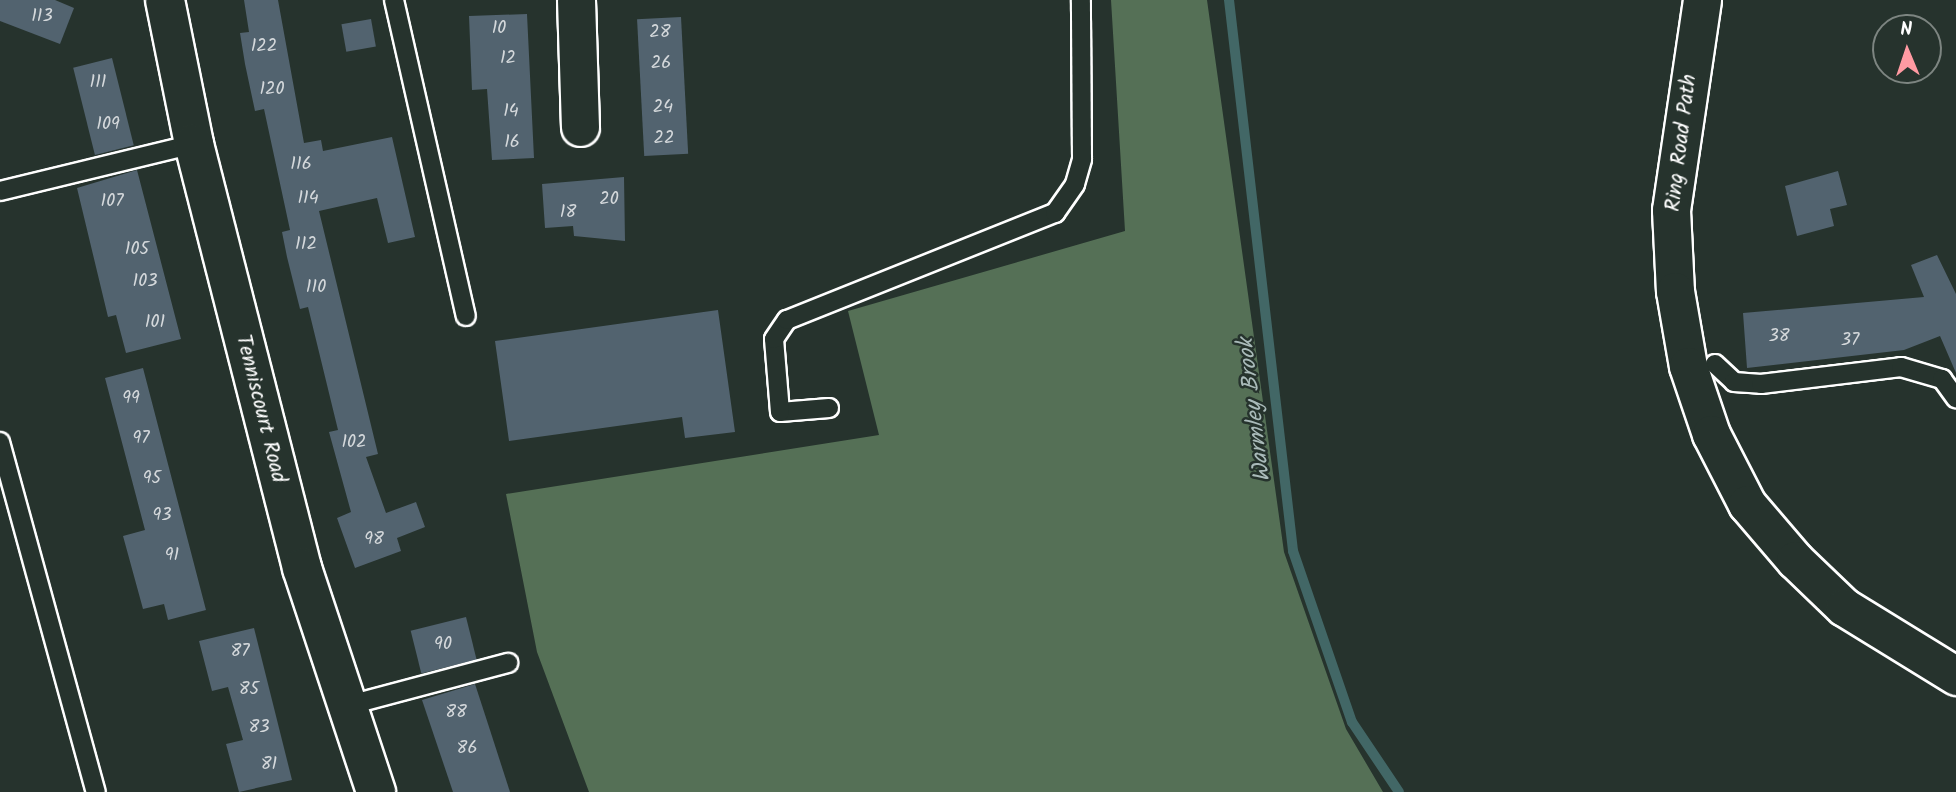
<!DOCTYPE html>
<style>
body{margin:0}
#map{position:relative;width:1956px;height:792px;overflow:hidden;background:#26332d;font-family:Kalam,sans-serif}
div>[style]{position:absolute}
.green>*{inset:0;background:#557056}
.stream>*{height:10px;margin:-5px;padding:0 5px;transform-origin:5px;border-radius:5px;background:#426766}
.building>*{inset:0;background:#52636f;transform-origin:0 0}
.roads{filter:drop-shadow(2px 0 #fff) drop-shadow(-2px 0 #fff) drop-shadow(0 2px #fff) drop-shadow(0 -2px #fff)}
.service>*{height:18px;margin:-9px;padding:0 9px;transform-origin:9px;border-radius:9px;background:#26332d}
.minor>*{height:37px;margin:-18.5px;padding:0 18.5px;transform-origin:18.5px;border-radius:18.5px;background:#26332d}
.tertiary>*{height:38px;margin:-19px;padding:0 19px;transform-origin:19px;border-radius:19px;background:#26332d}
span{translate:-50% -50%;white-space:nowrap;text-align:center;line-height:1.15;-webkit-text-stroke:5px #26332d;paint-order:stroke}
.number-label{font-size:18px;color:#d4d8db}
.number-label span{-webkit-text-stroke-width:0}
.street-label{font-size:21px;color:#fff}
.water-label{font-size:23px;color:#aabbba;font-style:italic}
.north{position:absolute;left:1872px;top:14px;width:70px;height:70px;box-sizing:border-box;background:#26332d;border:2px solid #7d8581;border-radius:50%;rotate:358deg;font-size:19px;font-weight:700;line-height:28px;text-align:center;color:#fff}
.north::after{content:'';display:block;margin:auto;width:24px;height:32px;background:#ff9aa2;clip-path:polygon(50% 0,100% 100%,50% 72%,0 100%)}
</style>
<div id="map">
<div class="green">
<div style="clip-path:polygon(1111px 0,1207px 0,1284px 552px,1346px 729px,1383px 792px,589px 792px,537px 652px,506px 494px,879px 435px,848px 311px,1125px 231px)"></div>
</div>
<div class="stream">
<div style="left:1229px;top:0;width:555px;rotate:83.37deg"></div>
<div style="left:1293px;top:551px;width:181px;rotate:71deg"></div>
<div style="left:1352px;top:722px;width:84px;rotate:56.1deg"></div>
</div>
<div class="building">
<div style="clip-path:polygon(0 0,55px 0,74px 8px,60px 44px,0 21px)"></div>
<div style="clip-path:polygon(244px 0,278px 0,304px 143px,321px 140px,323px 151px,392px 137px,415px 237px,388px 243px,377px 198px,319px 211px,378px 454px,366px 457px,386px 513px,416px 502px,425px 527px,397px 538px,401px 551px,355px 568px,337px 518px,351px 512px,329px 432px,338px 430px,308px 307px,300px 309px,287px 257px,282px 232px,290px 230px,264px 109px,255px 111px,245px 64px,240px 33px,249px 32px)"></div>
<div style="clip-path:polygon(527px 14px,534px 158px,492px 160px,487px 89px,472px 90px,469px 16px)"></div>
<div style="left:681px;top:17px;width:137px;height:44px;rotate:87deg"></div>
<div style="left:371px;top:19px;width:28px;height:30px;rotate:80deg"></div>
<div style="left:112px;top:58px;width:90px;height:40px;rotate:76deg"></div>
<div style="clip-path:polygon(137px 170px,181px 339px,126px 353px,116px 315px,108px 317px,77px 188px)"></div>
<div style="clip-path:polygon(1838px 171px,1847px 205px,1830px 209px,1834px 226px,1797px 236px,1785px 186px)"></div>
<div style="clip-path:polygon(624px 177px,625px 241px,574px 236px,573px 226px,545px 228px,542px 184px)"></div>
<div style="clip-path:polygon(1937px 255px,1956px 294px,1956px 373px,1940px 336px,1904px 350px,1747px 368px,1743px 313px,1924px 297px,1911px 265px)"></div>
<div style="clip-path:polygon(718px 310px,735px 432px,685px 438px,682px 417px,509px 441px,495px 341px)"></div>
<div style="clip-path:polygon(143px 368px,206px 610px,168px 620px,164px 604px,143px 609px,123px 536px,145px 530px,105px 378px)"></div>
<div style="left:466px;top:617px;width:44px;height:57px;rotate:76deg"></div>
<div style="clip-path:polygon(254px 628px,292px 780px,239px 792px,226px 744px,243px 740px,228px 687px,212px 691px,199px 641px)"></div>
<div style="clip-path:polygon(475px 684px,489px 727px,510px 792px,453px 792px,422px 700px)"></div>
</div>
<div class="roads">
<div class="service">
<div style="left:394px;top:0;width:324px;rotate:77.2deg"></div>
<div style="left:0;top:191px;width:200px;rotate:-13.6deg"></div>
<div style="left:1715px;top:364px;width:26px;rotate:43deg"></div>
<div style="left:1734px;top:382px;width:27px;rotate:4deg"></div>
<div style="left:1761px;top:384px;width:141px;rotate:-6.9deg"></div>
<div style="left:1901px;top:367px;width:43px;rotate:16.3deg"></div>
<div style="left:1942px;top:379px;width:24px;rotate:54deg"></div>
<div style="left:829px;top:408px;width:49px;rotate:175.3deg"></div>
<div style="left:780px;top:412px;width:73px;rotate:-94.7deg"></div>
<div style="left:774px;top:339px;width:23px;rotate:-56deg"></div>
<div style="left:787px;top:320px;width:289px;rotate:-21.8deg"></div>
<div style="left:1055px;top:213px;width:35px;rotate:-55deg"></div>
<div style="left:1075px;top:184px;width:26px;rotate:-74deg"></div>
<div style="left:1082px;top:159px;width:159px;rotate:-90.4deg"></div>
<div style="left:0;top:442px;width:363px;rotate:74.7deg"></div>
<div style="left:346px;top:706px;width:168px;rotate:-14.9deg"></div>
</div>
<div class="minor">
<div style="left:576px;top:0;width:127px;rotate:88.2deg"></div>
<div style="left:1702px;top:0;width:212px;rotate:98.4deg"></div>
<div style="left:1671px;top:210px;width:81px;rotate:87.2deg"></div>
<div style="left:1675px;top:291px;width:76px;rotate:80.2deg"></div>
<div style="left:1688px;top:366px;width:72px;rotate:71.3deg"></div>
<div style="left:1711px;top:434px;width:79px;rotate:62.8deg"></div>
<div style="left:1747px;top:504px;width:74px;rotate:49.4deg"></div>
<div style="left:1795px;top:560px;width:68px;rotate:43.8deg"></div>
<div style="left:1844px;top:607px;width:132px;rotate:31.6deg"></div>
</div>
<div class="tertiary">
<div style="left:165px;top:0;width:147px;rotate:78.6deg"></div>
<div style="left:194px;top:144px;width:438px;rotate:75.7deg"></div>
<div style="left:302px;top:568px;width:236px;rotate:71.7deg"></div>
</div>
</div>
<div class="number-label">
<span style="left:42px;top:17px">113</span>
<span style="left:499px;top:29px">10</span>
<span style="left:660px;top:33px">28</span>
<span style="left:264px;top:47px">122</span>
<span style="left:508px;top:59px">12</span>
<span style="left:661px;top:64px">26</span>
<span style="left:98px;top:83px">111</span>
<span style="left:272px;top:90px">120</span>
<span style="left:663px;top:108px">24</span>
<span style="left:511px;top:112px">14</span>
<span style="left:108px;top:125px">109</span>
<span style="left:664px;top:139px">22</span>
<span style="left:512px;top:143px">16</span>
<span style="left:301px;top:165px">116</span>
<span style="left:308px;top:199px">114</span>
<span style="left:609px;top:200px">20</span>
<span style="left:112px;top:202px">107</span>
<span style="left:568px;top:213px">18</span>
<span style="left:306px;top:245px">112</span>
<span style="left:137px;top:250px">105</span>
<span style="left:145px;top:282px">103</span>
<span style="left:316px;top:288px">110</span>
<span style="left:155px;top:323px">101</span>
<span style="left:1779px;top:337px">38</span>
<span style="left:1850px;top:341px">37</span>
<span style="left:131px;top:399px">99</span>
<span style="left:141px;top:439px">97</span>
<span style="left:354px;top:443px">102</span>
<span style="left:152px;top:479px">95</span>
<span style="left:162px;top:516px">93</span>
<span style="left:374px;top:540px">98</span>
<span style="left:172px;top:556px">91</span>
<span style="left:443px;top:645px">90</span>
<span style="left:240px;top:652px">87</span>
<span style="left:249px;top:690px">85</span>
<span style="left:456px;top:713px">88</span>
<span style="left:259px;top:728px">83</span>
<span style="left:467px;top:749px">86</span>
<span style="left:269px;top:765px">81</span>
</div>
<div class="street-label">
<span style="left:1682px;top:143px;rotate:-83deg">Ring Road Path</span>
<span style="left:260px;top:409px;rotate:76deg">Tenniscourt Road</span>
</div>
<div class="water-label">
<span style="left:1255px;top:410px;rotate:-97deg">Warmley Brook</span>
</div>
<div class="north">N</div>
</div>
